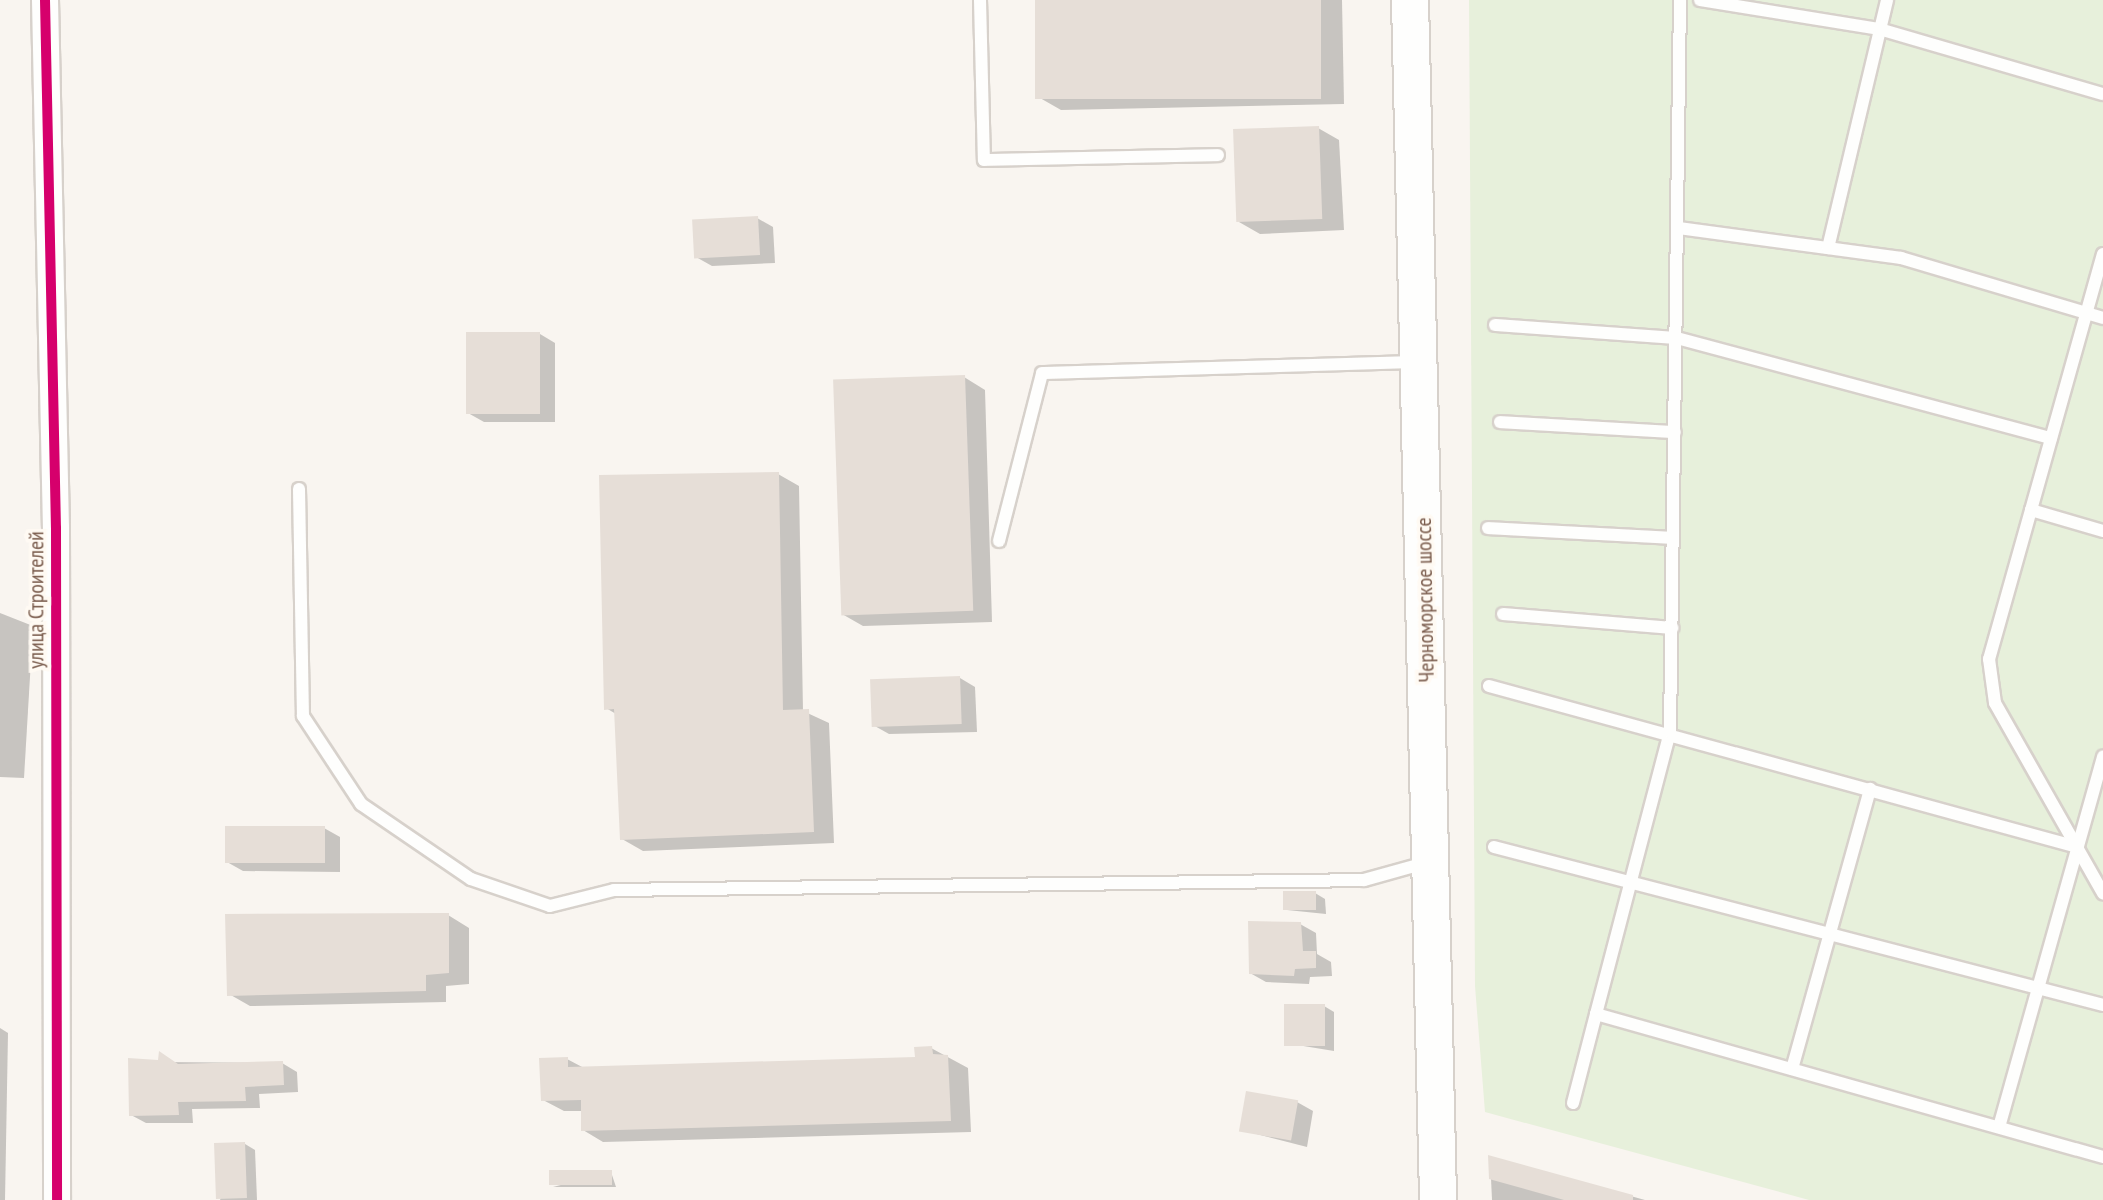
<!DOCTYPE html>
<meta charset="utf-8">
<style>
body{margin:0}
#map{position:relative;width:2103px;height:1200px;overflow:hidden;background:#f9f5f0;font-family:"PT Sans Narrow",sans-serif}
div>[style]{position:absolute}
.green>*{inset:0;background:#e7f0db}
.shadow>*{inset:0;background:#0003}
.building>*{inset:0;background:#e6ded7;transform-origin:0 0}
.roads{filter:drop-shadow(2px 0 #d7d1cb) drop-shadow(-2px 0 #d7d1cb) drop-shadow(0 2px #d7d1cb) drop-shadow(0 -2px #d7d1cb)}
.service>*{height:12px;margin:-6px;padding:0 6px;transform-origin:6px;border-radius:6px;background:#fefefd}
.minor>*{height:26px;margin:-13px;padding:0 13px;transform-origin:13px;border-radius:13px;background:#fefefd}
.secondary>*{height:36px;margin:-18px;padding:0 18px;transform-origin:18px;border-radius:18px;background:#fefefd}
.cycleway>*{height:10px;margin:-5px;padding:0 5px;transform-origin:5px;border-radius:5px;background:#d6006c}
span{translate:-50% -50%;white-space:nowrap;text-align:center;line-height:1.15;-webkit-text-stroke:7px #fffaf3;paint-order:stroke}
.street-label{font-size:22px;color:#7a5c4d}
</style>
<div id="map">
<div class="green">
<div style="clip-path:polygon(1469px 0,2103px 0,2103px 1200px,1809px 1200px,1485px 1112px,1475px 986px)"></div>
</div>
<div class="shadow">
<div style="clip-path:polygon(1037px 0,1342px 0,1344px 104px,1061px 110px,1040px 98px)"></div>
<div style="clip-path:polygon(1318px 128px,1339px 140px,1344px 230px,1260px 234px,1239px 222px)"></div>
<div style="clip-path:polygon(757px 218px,773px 227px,775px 263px,712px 266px,696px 257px)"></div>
<div style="clip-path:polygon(540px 334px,555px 343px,555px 422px,484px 422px,468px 413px)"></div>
<div style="clip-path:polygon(964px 377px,985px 390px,992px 622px,863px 626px,842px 614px)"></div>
<div style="clip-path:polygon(778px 474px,799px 486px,803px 711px,829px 723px,834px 843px,643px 851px,622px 839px,616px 714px,606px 708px)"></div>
<div style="clip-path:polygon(0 613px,33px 626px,24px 778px,0 777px)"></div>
<div style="clip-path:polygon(960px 678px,975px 687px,977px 732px,889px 734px,873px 725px)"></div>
<div style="clip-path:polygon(324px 828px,340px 837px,340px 872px,243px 871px,227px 862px)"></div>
<div style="clip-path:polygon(1315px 893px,1325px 899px,1326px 914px,1287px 910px)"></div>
<div style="clip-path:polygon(448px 915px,469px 928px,469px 984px,446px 986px,446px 1002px,250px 1006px,229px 994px)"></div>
<div style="clip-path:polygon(1300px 924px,1316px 933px,1317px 954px,1331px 962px,1332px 976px,1310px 977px,1309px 984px,1266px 982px,1250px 973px)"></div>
<div style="clip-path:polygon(1324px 1006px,1334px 1012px,1334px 1051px,1285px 1043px)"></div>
<div style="clip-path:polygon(0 1028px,8px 1033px,5px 1200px,0 1200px)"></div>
<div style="clip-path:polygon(931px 1048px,968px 1068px,971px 1132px,603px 1142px,583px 1130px,583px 1111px,564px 1111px,543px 1100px,567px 1059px,584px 1068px,918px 1059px)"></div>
<div style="clip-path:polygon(160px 1062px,282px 1063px,297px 1072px,298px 1092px,259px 1094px,260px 1108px,192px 1109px,193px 1123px,146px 1123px,131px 1115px)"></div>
<div style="clip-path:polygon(1297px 1102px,1313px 1111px,1307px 1147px,1241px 1130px)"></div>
<div style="clip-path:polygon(245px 1144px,255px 1150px,257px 1200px,220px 1200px)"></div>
<div style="clip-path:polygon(1490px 1157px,1645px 1200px,1492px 1200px)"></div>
<div style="clip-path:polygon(611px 1172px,616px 1187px,553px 1187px)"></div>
</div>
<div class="building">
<div style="left:1035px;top:0;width:286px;height:99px"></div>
<div style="left:1319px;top:126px;width:93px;height:86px;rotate:88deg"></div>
<div style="left:758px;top:216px;width:39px;height:66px;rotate:87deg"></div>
<div style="left:466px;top:332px;width:74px;height:82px"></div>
<div style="left:965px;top:375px;width:236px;height:132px;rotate:88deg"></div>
<div style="clip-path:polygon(779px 472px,783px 710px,809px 709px,814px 832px,620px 840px,614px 709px,604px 710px,599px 475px)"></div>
<div style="left:960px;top:676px;width:48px;height:90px;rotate:88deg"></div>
<div style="left:225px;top:826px;width:100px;height:37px"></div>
<div style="left:1316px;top:891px;width:19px;height:33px;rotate:90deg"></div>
<div style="clip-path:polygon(449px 913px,449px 973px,426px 975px,426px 991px,227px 996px,225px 914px)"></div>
<div style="clip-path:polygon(1248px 921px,1301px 922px,1303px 951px,1316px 951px,1316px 968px,1295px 969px,1294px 976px,1249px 974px)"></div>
<div style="left:1325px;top:1004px;width:42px;height:41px;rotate:90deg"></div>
<div style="clip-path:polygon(932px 1046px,933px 1054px,948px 1055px,951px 1121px,581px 1131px,581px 1100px,541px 1101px,539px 1058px,568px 1057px,568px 1067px,915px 1057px,914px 1047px)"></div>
<div style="clip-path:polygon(159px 1051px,178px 1064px,283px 1061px,284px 1085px,245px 1087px,246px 1101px,178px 1102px,179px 1115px,129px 1116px,128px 1058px,158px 1060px)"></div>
<div style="left:1246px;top:1091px;width:53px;height:41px;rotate:10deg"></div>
<div style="left:245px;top:1142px;width:56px;height:31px;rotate:88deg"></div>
<div style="clip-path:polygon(1488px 1155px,1633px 1195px,1633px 1200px,1564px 1200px,1489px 1179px)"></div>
<div style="left:612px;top:1170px;width:15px;height:63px;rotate:90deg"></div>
</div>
<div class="roads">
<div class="service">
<div style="left:980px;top:0;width:160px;rotate:88.6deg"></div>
<div style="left:984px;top:160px;width:234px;rotate:-1.2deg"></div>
<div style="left:1700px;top:0;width:181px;rotate:9.2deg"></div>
<div style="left:1879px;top:29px;width:233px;rotate:16.2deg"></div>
<div style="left:1679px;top:228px;width:224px;rotate:7.7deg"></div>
<div style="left:1901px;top:258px;width:211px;rotate:16.5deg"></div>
<div style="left:1828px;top:248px;width:255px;rotate:-76.6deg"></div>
<div style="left:1495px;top:325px;width:182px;rotate:4.1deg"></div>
<div style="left:1677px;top:338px;width:387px;rotate:15deg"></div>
<div style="left:1500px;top:422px;width:175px;rotate:3.3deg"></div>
<div style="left:299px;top:489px;width:227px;rotate:89deg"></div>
<div style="left:303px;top:716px;width:105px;rotate:56.6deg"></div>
<div style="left:361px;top:804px;width:133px;rotate:34.3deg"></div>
<div style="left:471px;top:879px;width:83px;rotate:18.9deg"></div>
<div style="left:550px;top:906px;width:66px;rotate:-14deg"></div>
<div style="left:614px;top:890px;width:750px;rotate:-0.76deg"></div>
<div style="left:1364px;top:880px;width:63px;rotate:-15.6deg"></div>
<div style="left:2031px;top:510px;width:266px;rotate:-74.3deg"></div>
<div style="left:1488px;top:528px;width:185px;rotate:3.1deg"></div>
<div style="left:2103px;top:531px;width:75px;rotate:-163.7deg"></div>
<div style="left:2031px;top:510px;width:155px;rotate:105.7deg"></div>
<div style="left:1989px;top:659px;width:44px;rotate:82.2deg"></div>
<div style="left:1995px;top:703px;width:219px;rotate:60.4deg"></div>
<div style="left:999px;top:541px;width:173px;rotate:-75.6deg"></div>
<div style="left:1042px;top:373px;width:374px;rotate:-1.7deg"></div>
<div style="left:1503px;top:614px;width:170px;rotate:4.7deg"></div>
<div style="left:1489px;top:686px;width:610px;rotate:15.31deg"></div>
<div style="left:1494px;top:847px;width:629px;rotate:14.54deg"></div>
<div style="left:1596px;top:1014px;width:292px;rotate:-75.3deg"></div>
<div style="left:1670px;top:732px;width:732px;rotate:-89.22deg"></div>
<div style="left:1792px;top:1069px;width:291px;rotate:-74.4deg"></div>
<div style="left:1573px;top:1103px;width:92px;rotate:-75.5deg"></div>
<div style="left:1596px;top:1014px;width:527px;rotate:15.75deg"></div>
<div style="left:1999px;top:1127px;width:385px;rotate:-74.3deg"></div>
</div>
<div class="minor">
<div style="left:45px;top:0;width:528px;rotate:88.81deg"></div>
<div style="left:56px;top:528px;width:672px;rotate:89.91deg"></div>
</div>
<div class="secondary">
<div style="left:1410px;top:0;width:1200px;rotate:88.66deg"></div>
</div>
</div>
<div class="cycleway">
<div style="left:45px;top:0;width:528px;rotate:88.81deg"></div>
<div style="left:56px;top:528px;width:672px;rotate:89.91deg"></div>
</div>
<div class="street-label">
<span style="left:36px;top:600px;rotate:-90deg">улица Строителей</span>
<span style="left:1425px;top:600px;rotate:-91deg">Черноморское шоссе</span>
</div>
</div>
